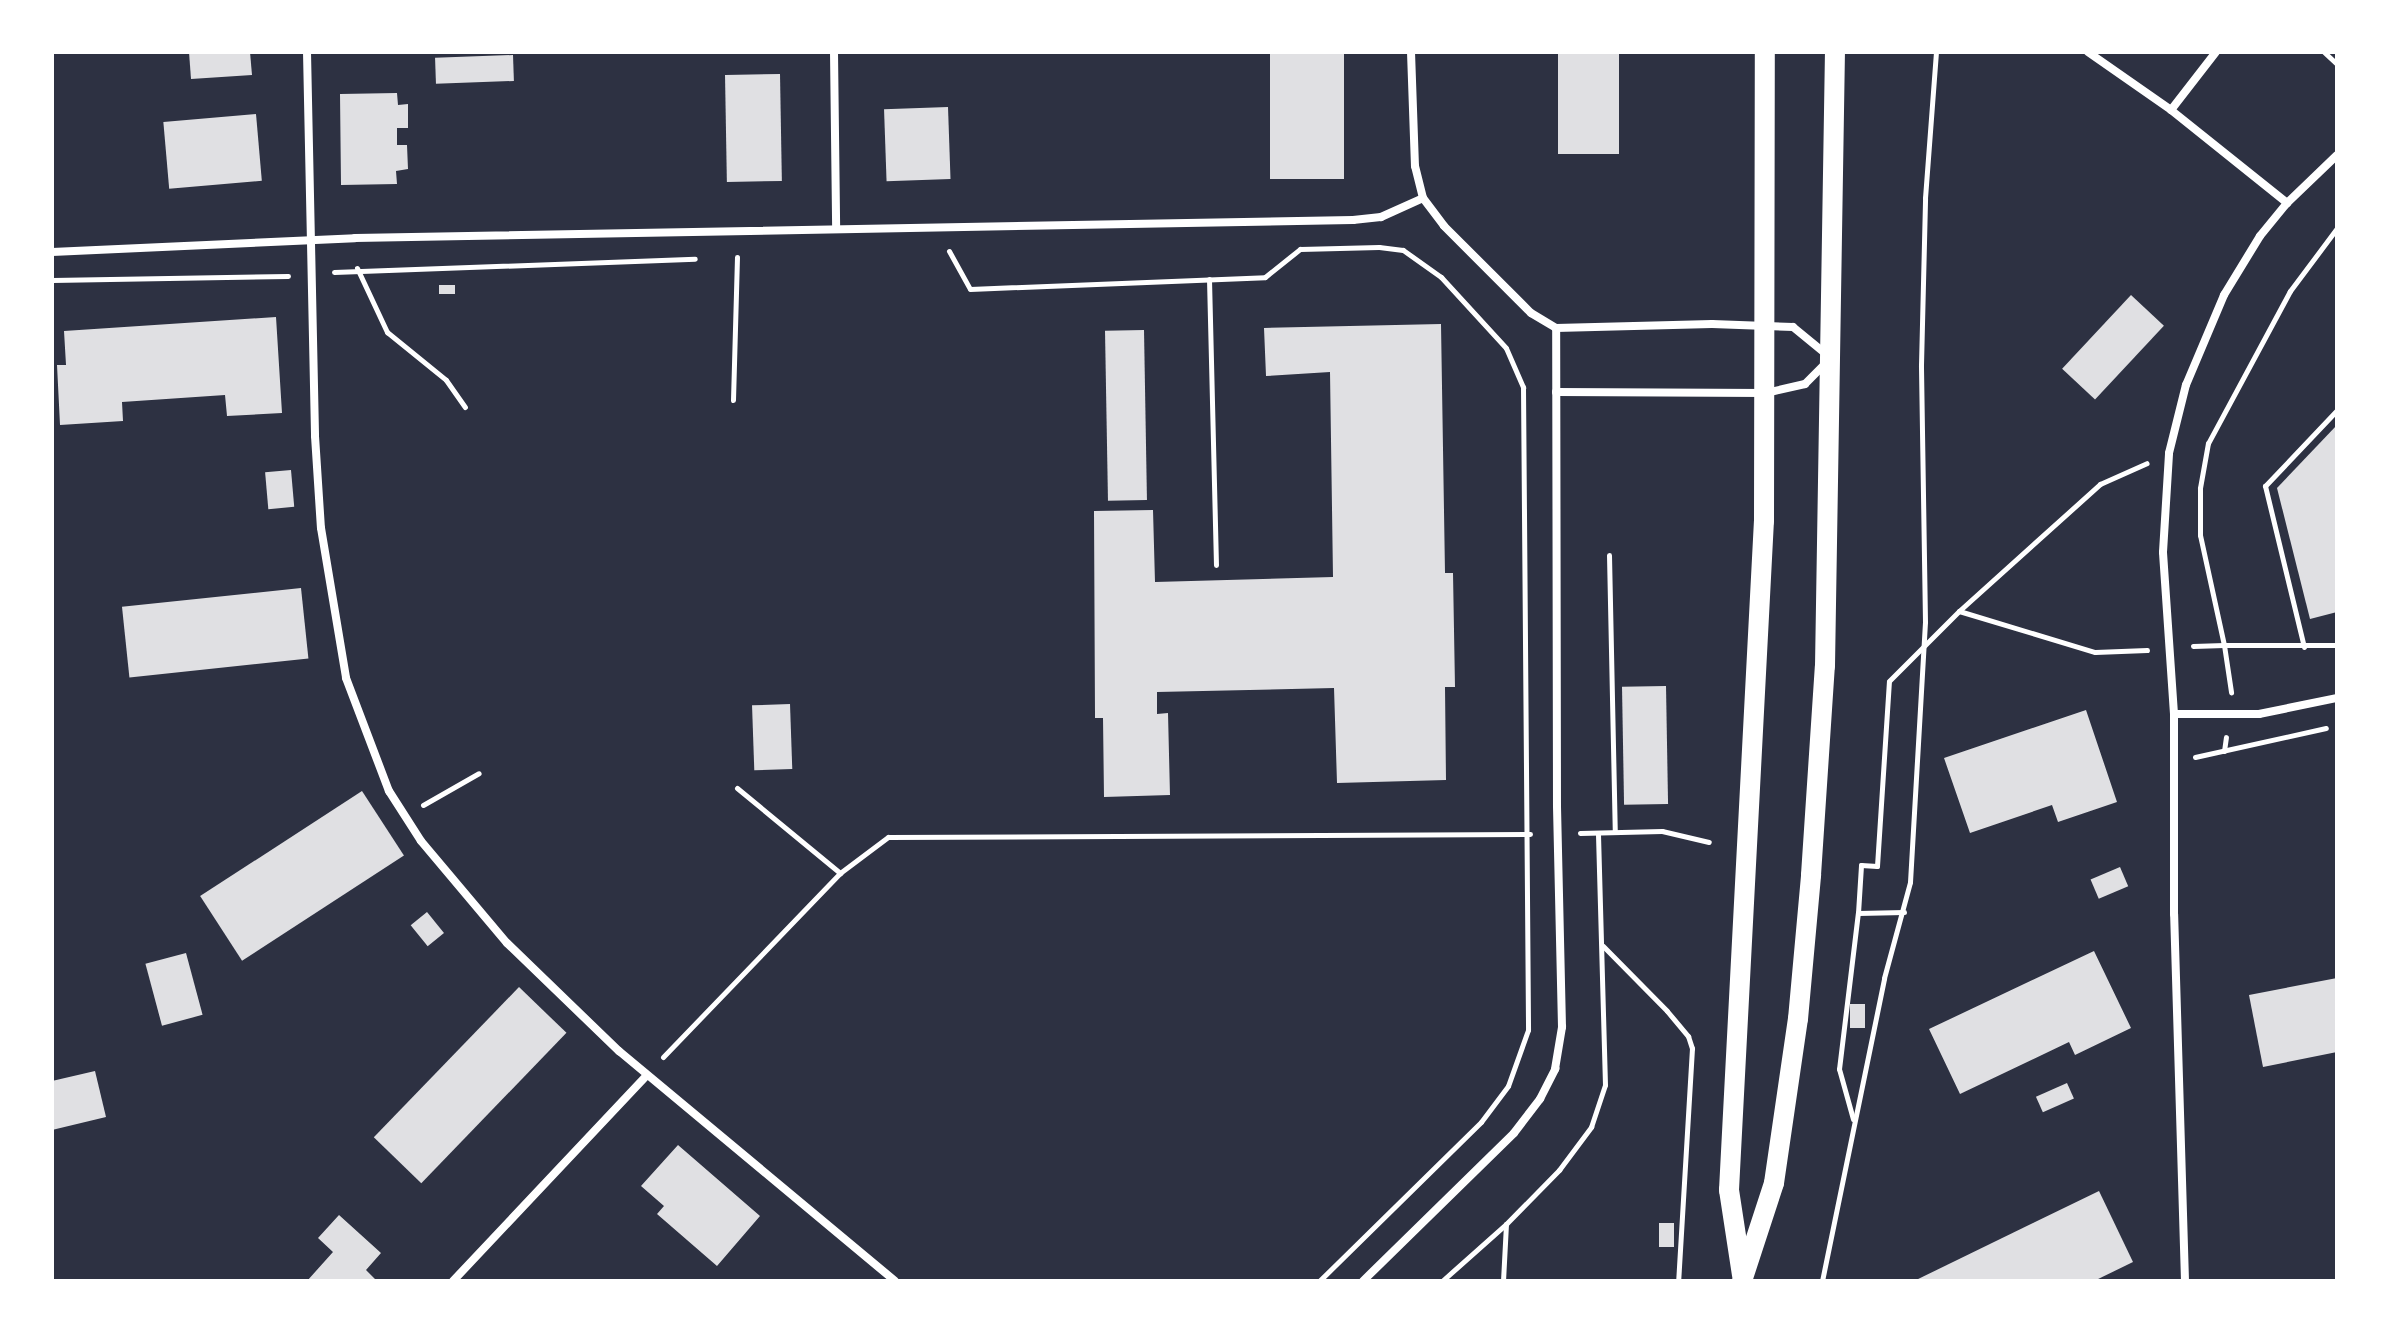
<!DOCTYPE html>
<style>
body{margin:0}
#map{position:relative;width:2389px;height:1333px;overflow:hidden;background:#2d3142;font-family:Montserrat,sans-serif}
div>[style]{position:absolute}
.building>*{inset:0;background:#e0e0e3;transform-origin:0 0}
.path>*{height:5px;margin:-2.5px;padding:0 2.5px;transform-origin:2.5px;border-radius:2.5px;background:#fff}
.minor>*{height:8px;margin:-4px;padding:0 4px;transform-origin:4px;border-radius:4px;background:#fff}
.primary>*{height:20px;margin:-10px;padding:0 10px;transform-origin:10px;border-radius:10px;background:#fff}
span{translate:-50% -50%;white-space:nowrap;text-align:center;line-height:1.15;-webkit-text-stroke:6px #fff;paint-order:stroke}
.frame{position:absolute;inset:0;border:54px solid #fff;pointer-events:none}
</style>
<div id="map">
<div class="building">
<div style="clip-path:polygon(189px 52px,250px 52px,252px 75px,191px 79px)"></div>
<div style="left:1270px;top:52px;width:74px;height:127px"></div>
<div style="left:1558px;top:52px;width:61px;height:102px"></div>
<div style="left:513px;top:55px;width:26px;height:78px;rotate:88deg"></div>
<div style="left:780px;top:74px;width:107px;height:55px;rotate:89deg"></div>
<div style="clip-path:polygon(397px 93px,398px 105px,408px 104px,408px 128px,397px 128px,397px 145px,407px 145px,408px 169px,396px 171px,397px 184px,341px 185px,340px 94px)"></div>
<div style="left:948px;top:107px;width:72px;height:64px;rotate:88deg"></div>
<div style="left:256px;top:114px;width:67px;height:93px;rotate:85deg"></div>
<div style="left:455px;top:285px;width:9px;height:16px;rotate:90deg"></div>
<div style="left:2131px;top:295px;width:45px;height:101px;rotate:43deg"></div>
<div style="clip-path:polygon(276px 317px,282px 413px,227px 416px,225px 395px,122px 402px,123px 421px,60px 425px,57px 365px,66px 365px,64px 331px)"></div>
<div style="clip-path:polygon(1441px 324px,1445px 573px,1453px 573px,1455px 687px,1445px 687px,1446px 780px,1337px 783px,1334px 688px,1157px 692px,1157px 714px,1168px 713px,1170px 795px,1104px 797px,1103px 718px,1095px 718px,1094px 511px,1153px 510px,1155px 582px,1333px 577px,1330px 372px,1266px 376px,1264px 328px)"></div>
<div style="left:1144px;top:330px;width:170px;height:39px;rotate:89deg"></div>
<div style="clip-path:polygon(2337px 425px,2337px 612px,2310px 619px,2277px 488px)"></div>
<div style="left:291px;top:470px;width:37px;height:26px;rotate:85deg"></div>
<div style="left:301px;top:588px;width:71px;height:180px;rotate:84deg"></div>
<div style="left:1666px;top:686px;width:118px;height:44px;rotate:89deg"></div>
<div style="left:790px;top:704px;width:65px;height:38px;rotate:88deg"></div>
<div style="clip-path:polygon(2086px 710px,2117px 802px,2058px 822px,2052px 805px,1970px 833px,1944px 758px)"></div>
<div style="left:362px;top:791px;width:77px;height:193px;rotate:57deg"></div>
<div style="left:2120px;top:867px;width:21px;height:32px;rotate:67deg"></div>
<div style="left:427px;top:912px;width:27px;height:21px;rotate:51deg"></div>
<div style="clip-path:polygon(2094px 951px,2131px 1028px,2075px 1055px,2069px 1042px,1960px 1094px,1929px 1029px)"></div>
<div style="left:186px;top:953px;width:64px;height:42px;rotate:75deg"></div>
<div style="clip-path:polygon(2337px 978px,2337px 1052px,2263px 1067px,2249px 995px)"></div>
<div style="left:519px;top:987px;width:66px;height:209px;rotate:44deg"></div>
<div style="left:1850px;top:1004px;width:15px;height:24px"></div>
<div style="clip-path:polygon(95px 1071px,106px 1117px,52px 1130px,52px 1081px)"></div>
<div style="left:2067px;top:1083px;width:17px;height:34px;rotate:66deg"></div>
<div style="clip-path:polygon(678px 1145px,760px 1216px,717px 1266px,657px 1214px,664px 1206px,641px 1186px)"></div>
<div style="clip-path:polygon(2099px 1191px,2133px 1262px,2094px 1281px,1914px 1281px)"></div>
<div style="clip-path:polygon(339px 1215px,381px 1253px,366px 1270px,377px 1281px,307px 1281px,333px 1252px,318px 1238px)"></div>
<div style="left:1659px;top:1223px;width:15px;height:24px"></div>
</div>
<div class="path">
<div style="left:2324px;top:52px;width:18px;rotate:43deg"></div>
<div style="left:2337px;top:228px;width:79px;rotate:126.7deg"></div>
<div style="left:2290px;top:291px;width:173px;rotate:118.3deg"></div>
<div style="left:2208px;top:443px;width:46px;rotate:100.1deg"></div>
<div style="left:2200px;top:488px;width:47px;rotate:90deg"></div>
<div style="left:2200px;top:535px;width:113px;rotate:77.7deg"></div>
<div style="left:2224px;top:645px;width:113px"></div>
<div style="left:949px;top:251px;width:43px;rotate:61.1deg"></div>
<div style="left:970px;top:289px;width:295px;rotate:-2.3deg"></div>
<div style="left:1265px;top:277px;width:45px;rotate:-38.7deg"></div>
<div style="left:1300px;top:249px;width:79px;rotate:-1.5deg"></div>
<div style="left:1379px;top:247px;width:24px;rotate:7deg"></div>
<div style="left:1403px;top:250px;width:47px;rotate:35.4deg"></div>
<div style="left:1441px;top:277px;width:96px;rotate:47.5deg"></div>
<div style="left:1506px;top:348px;width:43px;rotate:66.4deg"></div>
<div style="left:1523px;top:387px;width:643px;rotate:89.55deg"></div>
<div style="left:1528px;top:1030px;width:59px;rotate:109.7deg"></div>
<div style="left:1508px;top:1086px;width:45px;rotate:126.9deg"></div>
<div style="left:1481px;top:1122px;width:227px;rotate:135.5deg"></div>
<div style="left:357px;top:268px;width:71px;rotate:64.9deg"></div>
<div style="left:387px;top:332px;width:76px;rotate:39.1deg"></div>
<div style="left:446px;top:380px;width:33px;rotate:55deg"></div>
<div style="left:334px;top:272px;width:361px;rotate:-2.1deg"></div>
<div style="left:1209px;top:279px;width:286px;rotate:88.6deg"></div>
<div style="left:52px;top:280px;width:236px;rotate:-1deg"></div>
<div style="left:733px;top:400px;width:143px;rotate:-88.4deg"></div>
<div style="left:1609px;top:555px;width:277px;rotate:88.8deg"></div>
<div style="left:1959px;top:611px;width:190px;rotate:-42deg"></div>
<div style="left:2100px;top:484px;width:51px;rotate:-24.1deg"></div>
<div style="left:2193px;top:646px;width:31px;rotate:-2deg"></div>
<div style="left:2224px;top:645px;width:48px;rotate:81.5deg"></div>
<div style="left:2304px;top:647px;width:166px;rotate:-103.6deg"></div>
<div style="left:2265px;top:486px;width:105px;rotate:-46.5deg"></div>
<div style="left:2224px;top:751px;width:14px;rotate:-82deg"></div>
<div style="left:2195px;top:757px;width:134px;rotate:-12.5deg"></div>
<div style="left:737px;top:788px;width:134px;rotate:39.5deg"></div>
<div style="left:423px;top:805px;width:64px;rotate:-29.7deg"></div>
<div style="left:1580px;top:833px;width:82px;rotate:-1.4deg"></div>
<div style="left:1662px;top:831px;width:48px;rotate:13.2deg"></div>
<div style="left:1858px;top:913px;width:48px;rotate:-86.4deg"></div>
<div style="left:1861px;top:865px;width:16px;rotate:4deg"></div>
<div style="left:1877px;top:866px;width:185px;rotate:-86.3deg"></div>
<div style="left:1889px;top:681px;width:99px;rotate:-45deg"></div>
<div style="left:1959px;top:611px;width:142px;rotate:16.8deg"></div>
<div style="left:2095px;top:652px;width:52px;rotate:-2.2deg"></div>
<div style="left:1603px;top:946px;width:91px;rotate:45.4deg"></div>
<div style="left:1667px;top:1011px;width:33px;rotate:50deg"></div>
<div style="left:1688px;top:1036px;width:13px;rotate:72deg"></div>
<div style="left:1692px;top:1048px;width:233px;rotate:93.4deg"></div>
<div style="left:663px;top:1057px;width:255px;rotate:-46.1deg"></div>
<div style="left:840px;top:873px;width:60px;rotate:-36.9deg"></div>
<div style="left:888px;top:837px;width:642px;rotate:-0.27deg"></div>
<div style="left:1853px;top:1119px;width:52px;rotate:-105.6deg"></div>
<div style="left:1839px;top:1069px;width:157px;rotate:-83.1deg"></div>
<div style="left:1858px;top:913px;width:46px;rotate:-1.2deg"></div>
<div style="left:1442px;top:1281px;width:86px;rotate:-41.7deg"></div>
<div style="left:1503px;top:1281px;width:57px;rotate:-87deg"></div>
<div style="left:1506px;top:1224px;width:76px;rotate:-45.5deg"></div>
<div style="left:1559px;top:1170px;width:54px;rotate:-53.3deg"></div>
<div style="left:1591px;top:1127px;width:44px;rotate:-71.6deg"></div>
<div style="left:1605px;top:1085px;width:252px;rotate:-91.6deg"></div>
<div style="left:1822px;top:1281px;width:309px;rotate:-78.4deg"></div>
<div style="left:1884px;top:978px;width:99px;rotate:-74.8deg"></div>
<div style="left:1910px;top:882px;width:260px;rotate:-86.7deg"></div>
<div style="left:1925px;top:622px;width:257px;rotate:-90.9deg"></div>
<div style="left:1921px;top:365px;width:167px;rotate:-88.6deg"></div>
<div style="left:1925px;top:198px;width:146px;rotate:-85.7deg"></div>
</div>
<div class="minor">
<div style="left:307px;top:52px;width:384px;rotate:88.8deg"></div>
<div style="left:315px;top:436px;width:92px;rotate:86.3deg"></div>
<div style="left:321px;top:528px;width:152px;rotate:80.5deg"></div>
<div style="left:346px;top:678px;width:121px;rotate:69.2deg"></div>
<div style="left:389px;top:791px;width:59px;rotate:57.4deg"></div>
<div style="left:421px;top:841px;width:133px;rotate:49.9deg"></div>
<div style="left:507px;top:943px;width:156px;rotate:44deg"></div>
<div style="left:619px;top:1051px;width:359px;rotate:39.8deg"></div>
<div style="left:834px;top:52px;width:175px;rotate:89.3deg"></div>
<div style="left:1411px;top:52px;width:114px;rotate:88deg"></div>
<div style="left:1415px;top:166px;width:33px;rotate:76deg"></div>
<div style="left:1423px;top:198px;width:35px;rotate:53deg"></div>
<div style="left:1444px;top:226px;width:123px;rotate:45deg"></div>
<div style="left:1531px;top:313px;width:29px;rotate:31deg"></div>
<div style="left:1556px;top:328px;width:156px;rotate:-1.5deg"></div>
<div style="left:1712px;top:324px;width:81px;rotate:2.1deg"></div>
<div style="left:1793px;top:327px;width:43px;rotate:39.3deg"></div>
<div style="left:2088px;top:52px;width:101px;rotate:34.9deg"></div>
<div style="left:2171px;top:110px;width:149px;rotate:38.7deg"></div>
<div style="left:2171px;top:110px;width:73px;rotate:-52.2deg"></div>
<div style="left:52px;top:252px;width:303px;rotate:-2.6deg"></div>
<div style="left:355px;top:238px;width:998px;rotate:-1.03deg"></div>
<div style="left:1353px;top:220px;width:28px;rotate:-6deg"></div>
<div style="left:1381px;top:217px;width:46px;rotate:-24.3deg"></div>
<div style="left:1556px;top:392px;width:210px;rotate:0.3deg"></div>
<div style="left:1766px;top:393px;width:40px;rotate:-13deg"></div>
<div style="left:1805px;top:384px;width:30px;rotate:-45deg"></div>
<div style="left:2174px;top:714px;width:85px"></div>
<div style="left:2259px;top:714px;width:80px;rotate:-11.6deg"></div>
<div style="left:453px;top:1281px;width:282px;rotate:-46.7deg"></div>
<div style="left:1363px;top:1281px;width:211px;rotate:-44.4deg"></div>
<div style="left:1514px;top:1133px;width:43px;rotate:-52.6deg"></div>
<div style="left:1540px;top:1099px;width:34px;rotate:-63deg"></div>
<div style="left:1555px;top:1069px;width:43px;rotate:-80.5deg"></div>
<div style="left:1562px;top:1027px;width:222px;rotate:-91.3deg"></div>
<div style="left:1557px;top:805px;width:477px;rotate:-90.1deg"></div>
<div style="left:2185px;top:1281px;width:367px;rotate:-91.7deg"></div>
<div style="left:2174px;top:914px;width:200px;rotate:-90deg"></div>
<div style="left:2174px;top:714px;width:162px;rotate:-93.9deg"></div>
<div style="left:2163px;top:552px;width:99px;rotate:-86.5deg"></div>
<div style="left:2169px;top:453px;width:70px;rotate:-76deg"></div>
<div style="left:2186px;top:385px;width:98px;rotate:-67.1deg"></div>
<div style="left:2224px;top:295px;width:69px;rotate:-58.6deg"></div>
<div style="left:2260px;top:236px;width:43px;rotate:-50.7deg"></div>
<div style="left:2287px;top:203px;width:69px;rotate:-43.8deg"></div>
</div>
<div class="primary">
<div style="left:1742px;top:1275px;width:86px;rotate:-98.7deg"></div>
<div style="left:1729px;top:1190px;width:670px;rotate:-87.01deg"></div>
<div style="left:1764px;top:521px;width:469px;rotate:-89.9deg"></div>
<div style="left:1742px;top:1281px;width:103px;rotate:-71.9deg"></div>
<div style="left:1774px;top:1183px;width:166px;rotate:-81.7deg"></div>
<div style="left:1798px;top:1019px;width:145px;rotate:-84.8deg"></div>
<div style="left:1811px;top:875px;width:209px;rotate:-86.2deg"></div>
<div style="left:1825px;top:666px;width:614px;rotate:-89.07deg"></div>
</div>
<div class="frame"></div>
</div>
